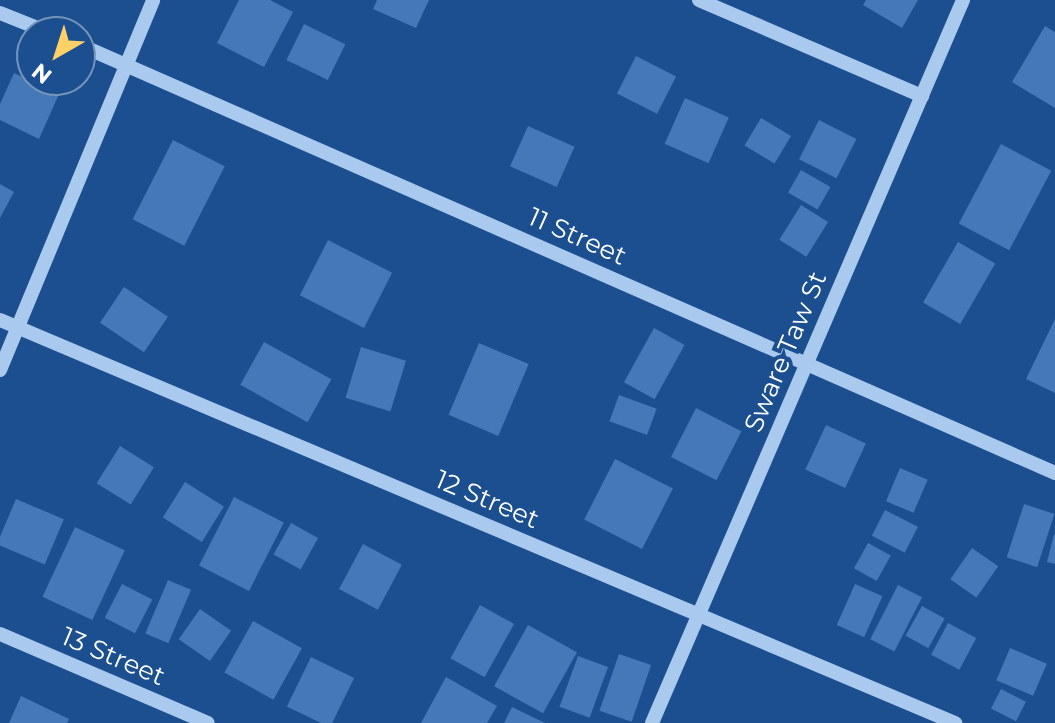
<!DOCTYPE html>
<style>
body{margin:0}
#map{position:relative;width:1055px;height:723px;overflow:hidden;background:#1b4f8f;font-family:Montserrat,sans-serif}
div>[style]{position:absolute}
.building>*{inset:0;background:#4478b7;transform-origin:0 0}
.minor>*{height:14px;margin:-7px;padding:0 7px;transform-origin:7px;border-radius:7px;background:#a9c9ee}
span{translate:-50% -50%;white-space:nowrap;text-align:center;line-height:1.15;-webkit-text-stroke:8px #1b4f8f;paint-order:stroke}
.street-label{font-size:26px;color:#fff}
.north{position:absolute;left:16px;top:16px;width:80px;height:80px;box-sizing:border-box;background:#1b4f8f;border:2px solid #7695bc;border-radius:50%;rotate:219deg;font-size:22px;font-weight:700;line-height:32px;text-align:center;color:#fff}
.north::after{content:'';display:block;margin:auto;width:28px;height:36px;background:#ffd166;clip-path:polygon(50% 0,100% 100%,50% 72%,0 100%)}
</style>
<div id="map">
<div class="building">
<div style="clip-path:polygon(239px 0,270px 0,293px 12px,264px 67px,217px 43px)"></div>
<div style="clip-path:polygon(377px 0,429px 0,416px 28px,373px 9px)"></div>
<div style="clip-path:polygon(866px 0,918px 0,902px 28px,863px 5px)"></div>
<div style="left:304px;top:24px;width:46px;height:40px;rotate:26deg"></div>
<div style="clip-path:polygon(1045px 26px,1055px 32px,1055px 108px,1012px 82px)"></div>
<div style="left:636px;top:56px;width:45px;height:42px;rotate:27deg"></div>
<div style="clip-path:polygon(14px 73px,59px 94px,39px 139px,0 120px,0 104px)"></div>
<div style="left:685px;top:98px;width:48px;height:50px;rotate:24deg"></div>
<div style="left:761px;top:118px;width:35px;height:32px;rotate:31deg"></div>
<div style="left:819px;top:120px;width:42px;height:44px;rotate:27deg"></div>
<div style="left:528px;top:126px;width:51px;height:44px;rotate:24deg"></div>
<div style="left:173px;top:140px;width:58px;height:89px;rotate:27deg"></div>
<div style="left:1001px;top:144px;width:57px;height:90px;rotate:28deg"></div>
<div style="left:801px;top:170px;width:34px;height:26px;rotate:30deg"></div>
<div style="clip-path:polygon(0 184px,14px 192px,0 218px)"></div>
<div style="left:801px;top:205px;width:32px;height:41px;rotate:32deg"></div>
<div style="left:328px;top:240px;width:72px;height:62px;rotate:27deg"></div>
<div style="left:958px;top:242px;width:43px;height:70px;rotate:30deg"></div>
<div style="left:124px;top:287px;width:53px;height:43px;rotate:34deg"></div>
<div style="clip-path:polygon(1055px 319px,1055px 393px,1026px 379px)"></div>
<div style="left:654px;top:328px;width:35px;height:62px;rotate:29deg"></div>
<div style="left:264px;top:342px;width:77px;height:49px;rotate:29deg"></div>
<div style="left:479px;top:343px;width:54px;height:78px;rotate:23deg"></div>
<div style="left:361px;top:347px;width:47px;height:53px;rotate:17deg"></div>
<div style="left:619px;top:395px;width:40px;height:28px;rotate:20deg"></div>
<div style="left:696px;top:408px;width:51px;height:55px;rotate:27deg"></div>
<div style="left:826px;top:425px;width:44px;height:49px;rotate:25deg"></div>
<div style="left:120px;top:446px;width:40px;height:44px;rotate:32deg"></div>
<div style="left:615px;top:459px;width:65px;height:68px;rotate:27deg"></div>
<div style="left:900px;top:468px;width:30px;height:36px;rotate:23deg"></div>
<div style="left:185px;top:482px;width:46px;height:42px;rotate:32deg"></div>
<div style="left:234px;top:497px;width:56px;height:77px;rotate:27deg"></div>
<div style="left:16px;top:499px;width:52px;height:49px;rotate:23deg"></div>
<div style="left:1024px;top:504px;width:32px;height:56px;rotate:18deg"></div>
<div style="left:885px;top:510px;width:37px;height:29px;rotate:27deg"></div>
<div style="left:291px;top:523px;width:31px;height:36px;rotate:29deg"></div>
<div style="left:75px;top:527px;width:55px;height:77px;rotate:25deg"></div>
<div style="clip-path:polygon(1054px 534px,1055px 535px,1055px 564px,1047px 562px)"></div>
<div style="left:868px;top:543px;width:26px;height:29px;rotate:29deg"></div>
<div style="left:363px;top:544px;width:44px;height:51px;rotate:28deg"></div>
<div style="left:972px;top:548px;width:32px;height:38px;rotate:35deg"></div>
<div style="left:168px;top:580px;width:25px;height:58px;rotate:23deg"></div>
<div style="left:122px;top:584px;width:34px;height:38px;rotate:27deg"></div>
<div style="left:855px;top:584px;width:30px;height:45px;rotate:24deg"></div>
<div style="left:898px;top:585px;width:27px;height:61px;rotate:27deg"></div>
<div style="left:480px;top:605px;width:39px;height:61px;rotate:29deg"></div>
<div style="left:922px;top:606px;width:26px;height:34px;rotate:29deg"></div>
<div style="left:200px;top:609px;width:38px;height:37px;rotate:35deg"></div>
<div style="left:253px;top:621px;width:56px;height:59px;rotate:29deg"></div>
<div style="left:948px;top:623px;width:32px;height:36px;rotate:28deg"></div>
<div style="left:528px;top:625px;width:56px;height:70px;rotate:29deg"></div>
<div style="left:1010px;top:648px;width:40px;height:35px;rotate:23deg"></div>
<div style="left:619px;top:654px;width:34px;height:60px;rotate:19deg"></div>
<div style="left:578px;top:656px;width:32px;height:54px;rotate:20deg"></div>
<div style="left:311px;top:657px;width:48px;height:55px;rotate:26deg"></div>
<div style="clip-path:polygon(446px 677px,497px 706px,487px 723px,421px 723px)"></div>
<div style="left:1001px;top:689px;width:28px;height:22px;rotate:27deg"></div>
<div style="clip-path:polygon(21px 696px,69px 719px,67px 723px,9px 723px)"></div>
<div style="clip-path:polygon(512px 707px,545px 723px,504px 723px)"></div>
</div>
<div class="minor">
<div style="left:699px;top:0;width:243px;rotate:23.3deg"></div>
<div style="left:0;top:13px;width:52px;rotate:21.6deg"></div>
<div style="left:80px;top:45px;width:1065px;rotate:23.7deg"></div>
<div style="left:0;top:320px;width:1037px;rotate:22.88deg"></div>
<div style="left:0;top:370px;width:400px;rotate:-67.5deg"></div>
<div style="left:0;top:634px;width:226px;rotate:23.2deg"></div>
<div style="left:652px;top:723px;width:787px;rotate:-66.72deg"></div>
</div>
<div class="street-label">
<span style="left:577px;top:237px;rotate:24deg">11 Street</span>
<span style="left:786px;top:352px;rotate:-67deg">Sware Taw St</span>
<span style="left:487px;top:500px;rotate:23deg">12 Street</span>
<span style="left:113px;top:657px;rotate:23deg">13 Street</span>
</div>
<div class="north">N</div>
</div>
